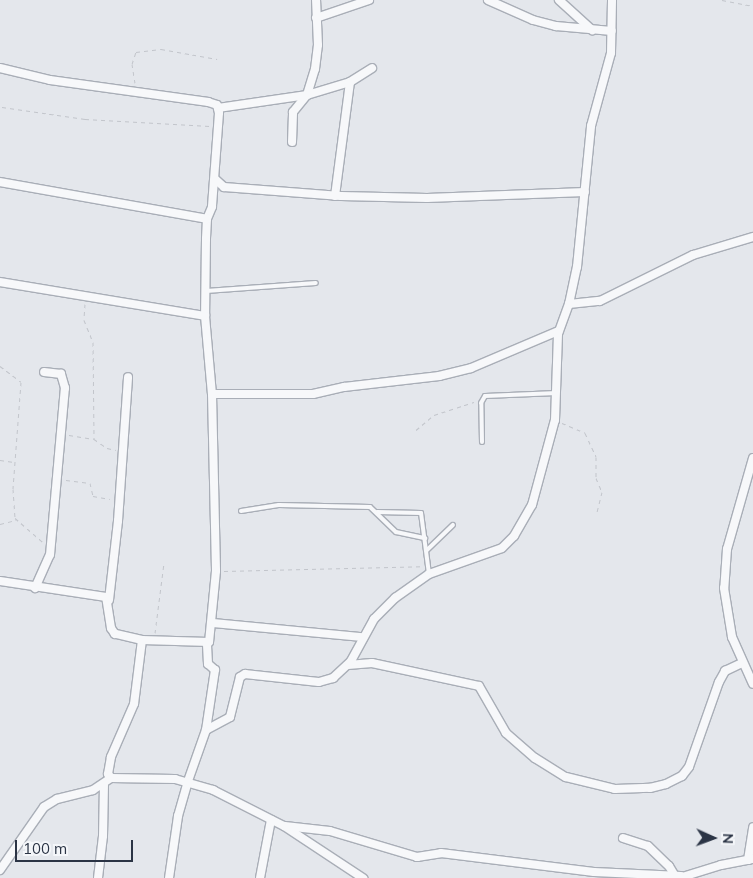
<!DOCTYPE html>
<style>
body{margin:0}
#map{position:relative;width:753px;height:878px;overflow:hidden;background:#e4e7ec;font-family:Mulish,sans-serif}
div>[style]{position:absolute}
.path>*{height:1px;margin-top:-0.5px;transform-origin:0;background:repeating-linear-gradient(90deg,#c2c5cb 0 4px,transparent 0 8px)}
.roads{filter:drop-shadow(1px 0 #a9aeb7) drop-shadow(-1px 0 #a9aeb7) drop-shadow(0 1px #a9aeb7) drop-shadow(0 -1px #a9aeb7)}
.service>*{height:4px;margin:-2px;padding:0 2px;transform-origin:2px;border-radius:2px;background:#f7f8fa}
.minor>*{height:8px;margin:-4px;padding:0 4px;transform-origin:4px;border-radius:4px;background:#f7f8fa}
span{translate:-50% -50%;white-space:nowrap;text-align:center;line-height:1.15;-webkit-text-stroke:4px #f4f6f9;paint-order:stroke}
.north{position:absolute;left:688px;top:813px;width:50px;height:50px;-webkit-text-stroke:4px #f4f6f9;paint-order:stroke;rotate:92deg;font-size:14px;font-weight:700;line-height:20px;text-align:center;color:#2b3445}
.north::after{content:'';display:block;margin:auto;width:18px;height:22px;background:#2b3445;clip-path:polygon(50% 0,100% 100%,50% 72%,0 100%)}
.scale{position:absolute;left:15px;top:840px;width:118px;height:22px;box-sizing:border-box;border:2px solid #2b3445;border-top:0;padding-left:6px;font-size:15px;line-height:18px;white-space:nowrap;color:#2b3445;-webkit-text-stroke:4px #f4f6f9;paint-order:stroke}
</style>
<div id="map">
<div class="path">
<div style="left:722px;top:0;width:32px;rotate:11deg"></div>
<div style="left:135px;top:83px;width:19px;rotate:-99deg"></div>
<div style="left:132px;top:64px;width:13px;rotate:-72deg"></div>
<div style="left:136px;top:52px;width:25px;rotate:-7deg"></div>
<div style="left:161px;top:49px;width:57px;rotate:10.1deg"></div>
<div style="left:2px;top:107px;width:84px;rotate:8.2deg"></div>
<div style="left:85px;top:119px;width:125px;rotate:3.2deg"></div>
<div style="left:85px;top:304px;width:16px;rotate:94deg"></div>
<div style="left:84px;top:320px;width:24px;rotate:68deg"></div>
<div style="left:93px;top:342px;width:97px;rotate:89.4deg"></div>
<div style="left:0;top:366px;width:26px;rotate:37deg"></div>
<div style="left:21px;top:382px;width:107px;rotate:94.3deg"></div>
<div style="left:13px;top:489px;width:29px;rotate:86deg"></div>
<div style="left:15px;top:518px;width:38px;rotate:41deg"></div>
<div style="left:562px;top:423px;width:25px;rotate:23deg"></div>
<div style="left:585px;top:433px;width:26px;rotate:65deg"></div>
<div style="left:596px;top:457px;width:21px;rotate:90deg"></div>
<div style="left:596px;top:478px;width:15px;rotate:67deg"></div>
<div style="left:602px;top:492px;width:21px;rotate:104deg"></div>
<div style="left:416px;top:430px;width:23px;rotate:-40deg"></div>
<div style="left:434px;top:415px;width:42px;rotate:-18deg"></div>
<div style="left:69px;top:435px;width:25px;rotate:9deg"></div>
<div style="left:94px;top:439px;width:16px;rotate:35deg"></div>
<div style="left:107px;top:448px;width:9px;rotate:13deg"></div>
<div style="left:0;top:460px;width:14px;rotate:8deg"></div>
<div style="left:66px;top:480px;width:24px;rotate:7deg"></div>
<div style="left:90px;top:483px;width:13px;rotate:77deg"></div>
<div style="left:93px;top:496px;width:17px;rotate:10deg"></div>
<div style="left:0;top:524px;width:16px;rotate:-14deg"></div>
<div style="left:224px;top:571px;width:199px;rotate:-1.4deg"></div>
<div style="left:155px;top:633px;width:71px;rotate:-82.7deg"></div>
</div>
<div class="roads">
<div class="service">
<div style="left:206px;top:291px;width:110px;rotate:-4.2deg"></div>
<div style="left:482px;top:442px;width:39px;rotate:-91deg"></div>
<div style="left:481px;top:403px;width:8px;rotate:-60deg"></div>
<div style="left:485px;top:396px;width:72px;rotate:-2.4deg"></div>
<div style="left:241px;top:511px;width:38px;rotate:-9deg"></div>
<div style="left:279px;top:505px;width:91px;rotate:1.3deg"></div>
<div style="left:370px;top:507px;width:36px;rotate:44deg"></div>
<div style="left:396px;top:532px;width:30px;rotate:12deg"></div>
<div style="left:377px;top:512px;width:44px;rotate:1.3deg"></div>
<div style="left:421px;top:513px;width:62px;rotate:82.5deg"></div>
<div style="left:427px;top:550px;width:36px;rotate:-44deg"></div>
</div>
<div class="minor">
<div style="left:488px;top:0;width:49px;rotate:24deg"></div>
<div style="left:533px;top:20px;width:24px;rotate:15deg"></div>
<div style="left:556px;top:26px;width:56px;rotate:5.1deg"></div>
<div style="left:559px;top:0;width:45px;rotate:42.3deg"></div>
<div style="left:316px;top:18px;width:56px;rotate:-18.8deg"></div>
<div style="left:0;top:68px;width:51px;rotate:13.5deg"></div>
<div style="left:50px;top:80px;width:160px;rotate:7.9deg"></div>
<div style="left:208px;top:102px;width:9px;rotate:18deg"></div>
<div style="left:217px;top:105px;width:8px;rotate:76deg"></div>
<div style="left:219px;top:113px;width:94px;rotate:94.3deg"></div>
<div style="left:212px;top:207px;width:13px;rotate:113deg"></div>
<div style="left:207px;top:219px;width:20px;rotate:93deg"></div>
<div style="left:206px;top:239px;width:77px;rotate:90.7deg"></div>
<div style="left:205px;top:316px;width:78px;rotate:84.9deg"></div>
<div style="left:212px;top:394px;width:177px;rotate:88.7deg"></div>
<div style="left:216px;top:571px;width:71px;rotate:95.6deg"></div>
<div style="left:209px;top:642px;width:67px;rotate:-178.3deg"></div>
<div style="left:142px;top:640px;width:28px;rotate:-167deg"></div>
<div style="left:115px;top:634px;width:7px;rotate:-124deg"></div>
<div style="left:111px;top:628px;width:31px;rotate:-99deg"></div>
<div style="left:106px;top:597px;width:107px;rotate:-171.4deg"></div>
<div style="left:218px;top:108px;width:90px;rotate:-8.3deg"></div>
<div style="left:307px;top:95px;width:45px;rotate:-16.8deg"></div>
<div style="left:292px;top:142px;width:30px;rotate:-88deg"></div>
<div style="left:293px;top:112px;width:22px;rotate:-51deg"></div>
<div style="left:307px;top:95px;width:27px;rotate:-73deg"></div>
<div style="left:315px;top:69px;width:24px;rotate:-83deg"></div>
<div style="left:318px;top:45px;width:45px;rotate:-92.5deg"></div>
<div style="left:215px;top:179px;width:12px;rotate:42deg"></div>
<div style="left:224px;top:187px;width:117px;rotate:4.4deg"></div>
<div style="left:341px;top:196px;width:86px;rotate:1.3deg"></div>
<div style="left:427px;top:198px;width:158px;rotate:-2.2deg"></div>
<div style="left:0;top:182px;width:210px;rotate:10.1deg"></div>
<div style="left:335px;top:196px;width:115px;rotate:-82.5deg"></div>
<div style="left:350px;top:82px;width:26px;rotate:-32deg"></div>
<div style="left:0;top:282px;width:208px;rotate:9.4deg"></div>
<div style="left:569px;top:304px;width:31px;rotate:-6deg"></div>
<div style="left:600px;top:301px;width:104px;rotate:-26.3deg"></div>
<div style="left:693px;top:255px;width:63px;rotate:-16.7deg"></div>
<div style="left:212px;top:394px;width:101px"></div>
<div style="left:313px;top:394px;width:32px;rotate:-13deg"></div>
<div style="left:344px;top:387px;width:96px;rotate:-6.6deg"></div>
<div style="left:439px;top:376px;width:33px;rotate:-14deg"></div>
<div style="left:471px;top:368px;width:95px;rotate:-23deg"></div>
<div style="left:753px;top:458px;width:95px;rotate:105.9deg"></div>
<div style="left:727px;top:549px;width:39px;rotate:94deg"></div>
<div style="left:724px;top:588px;width:50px;rotate:80.7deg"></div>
<div style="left:732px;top:637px;width:51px;rotate:65.9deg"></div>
<div style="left:35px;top:588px;width:36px;rotate:-66deg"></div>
<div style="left:50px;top:555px;width:168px;rotate:-84.9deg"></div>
<div style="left:65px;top:388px;width:15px;rotate:-106deg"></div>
<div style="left:61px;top:374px;width:17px;rotate:-173deg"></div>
<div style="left:109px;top:600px;width:80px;rotate:-83.5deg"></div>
<div style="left:118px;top:521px;width:144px;rotate:-86deg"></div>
<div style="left:213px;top:623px;width:150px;rotate:5.4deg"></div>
<div style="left:142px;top:640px;width:64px;rotate:97.1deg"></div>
<div style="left:134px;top:704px;width:58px;rotate:113.5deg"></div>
<div style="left:111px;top:757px;width:17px;rotate:100deg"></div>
<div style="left:108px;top:774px;width:5px;rotate:53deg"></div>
<div style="left:111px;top:778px;width:64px;rotate:0.9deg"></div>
<div style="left:175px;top:779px;width:40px;rotate:16deg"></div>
<div style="left:213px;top:790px;width:80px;rotate:26.9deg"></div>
<div style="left:284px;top:826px;width:95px;rotate:33.4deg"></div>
<div style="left:348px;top:665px;width:24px;rotate:-5deg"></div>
<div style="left:372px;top:663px;width:109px;rotate:12.1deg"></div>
<div style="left:479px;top:686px;width:54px;rotate:60.1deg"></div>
<div style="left:506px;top:733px;width:38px;rotate:41deg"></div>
<div style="left:535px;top:758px;width:36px;rotate:32deg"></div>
<div style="left:566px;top:777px;width:50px;rotate:13.8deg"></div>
<div style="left:615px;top:789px;width:35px;rotate:-2deg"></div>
<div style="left:650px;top:788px;width:16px;rotate:-14deg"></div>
<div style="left:666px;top:784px;width:18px;rotate:-27deg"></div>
<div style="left:682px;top:776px;width:11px;rotate:-52deg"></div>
<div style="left:689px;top:767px;width:90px;rotate:-70.6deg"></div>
<div style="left:719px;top:682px;width:13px;rotate:-61deg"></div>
<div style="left:725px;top:671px;width:19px;rotate:-25deg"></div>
<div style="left:206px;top:730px;width:61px;rotate:-81.5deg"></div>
<div style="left:215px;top:670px;width:9px;rotate:-139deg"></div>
<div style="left:208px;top:664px;width:20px;rotate:-93deg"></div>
<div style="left:285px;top:826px;width:45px;rotate:6.3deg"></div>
<div style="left:330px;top:831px;width:91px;rotate:16.6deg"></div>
<div style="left:417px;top:857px;width:24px;rotate:-9deg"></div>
<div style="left:441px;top:853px;width:154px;rotate:7.1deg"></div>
<div style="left:594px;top:872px;width:87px;rotate:2.6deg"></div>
<div style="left:623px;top:838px;width:26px;rotate:18deg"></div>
<div style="left:648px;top:846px;width:29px;rotate:44deg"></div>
<div style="left:669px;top:866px;width:12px;rotate:59deg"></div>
<div style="left:748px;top:860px;width:33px;rotate:-81deg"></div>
<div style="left:0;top:870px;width:77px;rotate:-55.1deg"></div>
<div style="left:44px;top:807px;width:15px;rotate:-32deg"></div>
<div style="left:57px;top:799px;width:37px;rotate:-14deg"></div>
<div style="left:93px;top:790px;width:22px;rotate:-34deg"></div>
<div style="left:98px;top:878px;width:42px;rotate:-83.2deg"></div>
<div style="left:103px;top:836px;width:52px;rotate:-88.9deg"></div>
<div style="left:169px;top:878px;width:63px;rotate:-81.7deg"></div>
<div style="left:178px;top:816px;width:36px;rotate:-74deg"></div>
<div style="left:188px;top:781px;width:54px;rotate:-70.6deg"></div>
<div style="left:206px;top:730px;width:27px;rotate:-28deg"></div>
<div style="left:230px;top:717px;width:41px;rotate:-76deg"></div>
<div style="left:240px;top:677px;width:6px;rotate:-31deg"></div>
<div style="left:245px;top:674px;width:74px;rotate:6.2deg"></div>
<div style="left:319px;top:682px;width:15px;rotate:-16deg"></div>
<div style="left:333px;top:678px;width:25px;rotate:-43deg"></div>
<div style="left:351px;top:661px;width:48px;rotate:-61.3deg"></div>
<div style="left:374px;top:619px;width:30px;rotate:-45deg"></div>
<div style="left:395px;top:598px;width:42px;rotate:-35.2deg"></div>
<div style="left:429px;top:574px;width:77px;rotate:-19.6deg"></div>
<div style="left:502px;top:548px;width:17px;rotate:-45deg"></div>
<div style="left:514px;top:536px;width:36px;rotate:-60deg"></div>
<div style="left:532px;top:505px;width:88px;rotate:-74.9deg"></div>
<div style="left:555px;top:420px;width:86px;rotate:-88deg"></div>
<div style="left:558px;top:334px;width:32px;rotate:-70deg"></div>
<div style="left:569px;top:304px;width:38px;rotate:-78deg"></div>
<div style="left:577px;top:267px;width:142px;rotate:-84.3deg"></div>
<div style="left:591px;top:126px;width:76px;rotate:-74.7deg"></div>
<div style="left:611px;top:53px;width:53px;rotate:-88.9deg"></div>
<div style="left:260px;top:878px;width:59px;rotate:-79.3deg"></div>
<div style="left:679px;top:878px;width:44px;rotate:-17.2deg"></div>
<div style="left:721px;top:865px;width:33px;rotate:-11deg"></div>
</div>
</div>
<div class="north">N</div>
<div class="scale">100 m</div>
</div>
